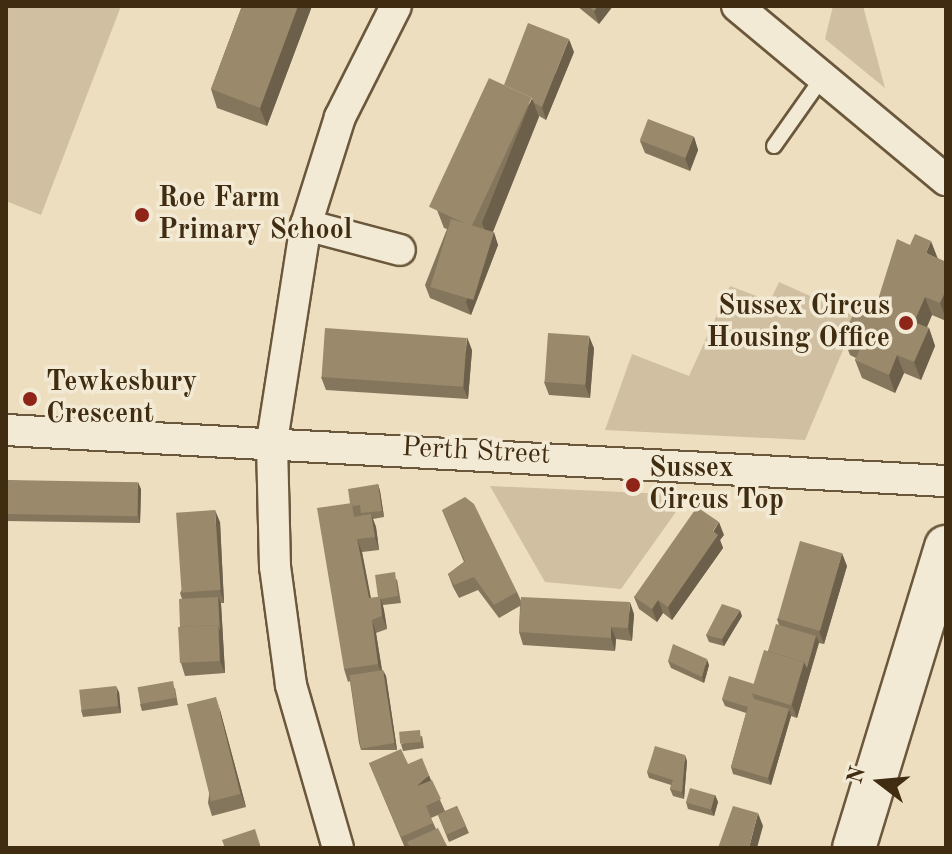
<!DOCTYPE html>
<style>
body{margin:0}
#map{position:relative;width:952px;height:854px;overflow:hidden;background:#eddebf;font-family:"Old Standard TT",serif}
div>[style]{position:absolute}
.green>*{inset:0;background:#d0c0a1}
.roads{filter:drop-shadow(2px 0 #6b583c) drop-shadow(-2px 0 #6b583c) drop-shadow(0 2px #6b583c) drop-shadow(0 -2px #6b583c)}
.lane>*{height:14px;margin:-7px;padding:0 7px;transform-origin:7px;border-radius:7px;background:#f3ead5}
.street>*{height:30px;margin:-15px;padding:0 15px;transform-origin:15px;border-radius:15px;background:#f3ead5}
.secondary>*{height:42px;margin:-21px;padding:0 21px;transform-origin:21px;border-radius:21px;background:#f3ead5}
.wall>*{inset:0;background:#84765c}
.shaded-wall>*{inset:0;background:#6c604b}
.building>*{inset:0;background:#9a896b;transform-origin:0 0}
.dots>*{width:22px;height:22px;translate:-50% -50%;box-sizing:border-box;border:4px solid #f3ead5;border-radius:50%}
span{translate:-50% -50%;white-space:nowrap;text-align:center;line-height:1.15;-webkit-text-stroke:7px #f3ead5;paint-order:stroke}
.poi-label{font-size:28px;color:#402c11;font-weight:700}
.left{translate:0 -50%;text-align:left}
.right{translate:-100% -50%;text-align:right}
.street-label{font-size:28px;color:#402c11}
.frame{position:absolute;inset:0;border:8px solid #402c11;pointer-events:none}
.north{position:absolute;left:840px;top:742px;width:80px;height:80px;-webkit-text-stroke:6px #f3ead5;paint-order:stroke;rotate:286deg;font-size:22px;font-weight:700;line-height:32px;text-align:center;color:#402c11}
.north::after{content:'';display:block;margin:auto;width:28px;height:36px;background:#402c11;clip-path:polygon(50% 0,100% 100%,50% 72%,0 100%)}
</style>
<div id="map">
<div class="green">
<div style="clip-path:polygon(6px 6px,121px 6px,41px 215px,6px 201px)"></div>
<div style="clip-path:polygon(833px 6px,863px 6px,885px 88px,825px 39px)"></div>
<div style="clip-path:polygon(779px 282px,857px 317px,805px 440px,605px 430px,632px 354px,689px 376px,730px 286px,770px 301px)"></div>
<div style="clip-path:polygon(490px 486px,688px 495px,621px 589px,545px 582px)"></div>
</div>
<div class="roads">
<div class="lane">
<div style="left:774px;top:146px;width:83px;rotate:-54.8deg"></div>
</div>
<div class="street">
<div style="left:737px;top:6px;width:272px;rotate:39.8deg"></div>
<div style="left:306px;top:225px;width:97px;rotate:14.9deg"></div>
<div style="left:6px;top:430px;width:941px;rotate:3.11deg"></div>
<div style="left:338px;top:848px;width:170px;rotate:-106.1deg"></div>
<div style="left:291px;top:685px;width:119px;rotate:-97.7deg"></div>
<div style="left:275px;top:567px;width:126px;rotate:-91.4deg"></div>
<div style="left:272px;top:441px;width:219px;rotate:-81.1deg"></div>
<div style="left:306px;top:225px;width:113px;rotate:-72.5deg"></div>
<div style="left:340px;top:117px;width:124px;rotate:-63.2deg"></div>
</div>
<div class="secondary">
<div style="left:854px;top:848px;width:315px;rotate:-73deg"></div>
</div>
</div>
<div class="wall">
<div style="clip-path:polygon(242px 6px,312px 6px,267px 126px,217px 108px,211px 89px)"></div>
<div style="clip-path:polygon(577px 6px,613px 6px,599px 24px)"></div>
<div style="clip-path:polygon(574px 52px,546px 120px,539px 116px,493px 232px,498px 245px,471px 315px,430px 298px,425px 285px,447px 229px,444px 228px,437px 210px)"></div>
<div style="clip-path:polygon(694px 137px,698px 150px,690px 171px,645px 153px,640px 141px)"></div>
<div style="clip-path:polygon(937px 258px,946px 262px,946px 321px,932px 315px,927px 327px,929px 328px,935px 346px,921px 380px,904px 373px,895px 393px,862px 378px,855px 360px,856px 358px,850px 355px,843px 337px,876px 306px)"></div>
<div style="clip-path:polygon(594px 348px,590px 398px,549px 395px,544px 382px)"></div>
<div style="clip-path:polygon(472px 350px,468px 399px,326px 390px,321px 377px)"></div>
<div style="clip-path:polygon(6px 480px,141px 489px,140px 523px,6px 521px)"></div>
<div style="clip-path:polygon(378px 484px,380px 491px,384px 517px,373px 519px,376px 527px,379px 550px,362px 552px,371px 598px,378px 597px,397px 579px,401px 603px,383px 605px,387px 629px,376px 633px,382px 670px,386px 676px,397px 750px,361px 750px,359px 743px,350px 681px,348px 682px,344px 669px,350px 503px)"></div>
<div style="clip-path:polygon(442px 510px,517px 592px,521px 601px,634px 614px,632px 641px,616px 639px,615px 651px,523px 645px,519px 632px,520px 606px,499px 618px,478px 590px,459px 598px,453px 587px,448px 574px,464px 562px)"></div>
<div style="clip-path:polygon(220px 522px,224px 603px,221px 603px,225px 673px,185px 676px,181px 663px,180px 627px,182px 599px,180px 593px)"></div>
<div style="clip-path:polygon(724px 535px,720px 540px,723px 548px,672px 620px,663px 613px,657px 622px,639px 609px,634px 597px)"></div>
<div style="clip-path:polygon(847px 566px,824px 644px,819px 643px,797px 718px,791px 716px,771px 785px,733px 774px,731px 767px,746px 713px,725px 706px,722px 699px,754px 684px,779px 625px,777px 619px)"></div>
<div style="clip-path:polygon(742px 616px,724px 646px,709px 642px,706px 635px)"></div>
<div style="clip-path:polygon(668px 661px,709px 665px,704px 683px,671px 668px)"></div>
<div style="clip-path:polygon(175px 688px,178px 705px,142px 711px,140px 704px)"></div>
<div style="clip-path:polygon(119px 692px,121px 713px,83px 717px,81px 710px)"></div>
<div style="clip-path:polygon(220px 710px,246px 807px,212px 816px,208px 803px)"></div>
<div style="clip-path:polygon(422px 736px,424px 748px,403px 751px,401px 744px)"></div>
<div style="clip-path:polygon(687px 761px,684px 799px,673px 796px,670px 789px,671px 785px,649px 778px,647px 772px)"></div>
<div style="clip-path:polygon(369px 763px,408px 764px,431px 780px,445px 811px,457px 806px,469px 833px,449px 842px,438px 815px,431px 818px,436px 829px,448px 848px,405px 848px)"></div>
<div style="clip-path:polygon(715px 795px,718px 802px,714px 816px,688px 809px,686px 802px)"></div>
</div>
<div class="shaded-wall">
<div style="clip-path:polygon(298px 6px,312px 6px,267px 126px,260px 108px)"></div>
<div style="clip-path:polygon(598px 6px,613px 6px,599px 24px,594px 11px)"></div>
<div style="clip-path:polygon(569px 39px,574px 52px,546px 120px,542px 107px)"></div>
<div style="clip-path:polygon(532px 98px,539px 117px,489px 241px,482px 223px)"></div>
<div style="clip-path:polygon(694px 137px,698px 150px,690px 171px,685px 158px)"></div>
<div style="clip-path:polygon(494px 232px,498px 245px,471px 315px,466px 302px)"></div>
<div style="clip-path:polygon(931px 241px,938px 259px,926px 253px)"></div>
<div style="clip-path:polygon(946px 290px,946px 319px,940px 303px)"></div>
<div style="clip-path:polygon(925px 297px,932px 315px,921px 340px,914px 322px)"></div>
<div style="clip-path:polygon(929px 328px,935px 346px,921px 380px,914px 362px)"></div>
<div style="clip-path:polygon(589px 336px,594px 348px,590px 398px,585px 385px)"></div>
<div style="clip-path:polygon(467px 337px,472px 350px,468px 399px,463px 386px)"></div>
<div style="clip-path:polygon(897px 355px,904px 373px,895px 393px,889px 375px)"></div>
<div style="clip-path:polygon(138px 482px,141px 489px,140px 523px,138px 516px)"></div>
<div style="clip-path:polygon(378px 484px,380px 491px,384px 517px,382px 511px)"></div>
<div style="clip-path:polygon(215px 510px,220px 522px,224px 603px,220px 590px)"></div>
<div style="clip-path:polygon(371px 514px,376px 527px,379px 550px,375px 537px)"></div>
<div style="clip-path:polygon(719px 522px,724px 535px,720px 540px,723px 548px,672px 620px,668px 607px)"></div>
<div style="clip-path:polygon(357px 539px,362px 552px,373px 611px,369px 598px)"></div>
<div style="clip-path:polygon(842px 553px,847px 566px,824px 644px,819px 631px)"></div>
<div style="clip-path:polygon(218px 597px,221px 604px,225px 673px,220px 661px)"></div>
<div style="clip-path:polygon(380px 597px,384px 610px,387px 629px,382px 616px)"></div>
<div style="clip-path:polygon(658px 600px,663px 613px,657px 622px,652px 609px)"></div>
<div style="clip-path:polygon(630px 602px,634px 614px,632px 641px,628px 628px)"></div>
<div style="clip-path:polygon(740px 610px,742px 616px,724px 646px,722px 639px)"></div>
<div style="clip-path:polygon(372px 620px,376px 633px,383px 677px,378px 664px)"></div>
<div style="clip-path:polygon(611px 627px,616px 639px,615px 651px,611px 638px)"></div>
<div style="clip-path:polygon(816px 636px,819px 642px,797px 718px,792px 705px,804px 662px)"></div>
<div style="clip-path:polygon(707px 659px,709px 665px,704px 683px,702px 677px)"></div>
<div style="clip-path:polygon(383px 670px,386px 676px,397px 750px,394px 743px)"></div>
<div style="clip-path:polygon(116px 686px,119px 692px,121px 713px,118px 706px)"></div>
<div style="clip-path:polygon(216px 697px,220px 710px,246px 807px,241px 794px)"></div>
<div style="clip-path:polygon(789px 709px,791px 716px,771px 785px,768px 778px)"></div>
<div style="clip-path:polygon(685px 755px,687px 761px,684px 799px,682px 792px)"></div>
<div style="clip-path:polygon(429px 775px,434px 788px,417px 786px)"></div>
<div style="clip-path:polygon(715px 795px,718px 802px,714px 816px,711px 809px)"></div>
<div style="clip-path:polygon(758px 813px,763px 826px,757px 848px,749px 848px)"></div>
</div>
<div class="building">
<div style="clip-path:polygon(242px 6px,298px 6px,260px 108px,211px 89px)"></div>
<div style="clip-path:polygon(589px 6px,598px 6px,594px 11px)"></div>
<div style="clip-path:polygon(528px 23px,569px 39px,542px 107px,534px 103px,532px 98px,504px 85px)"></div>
<div style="left:489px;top:78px;width:47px;height:142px;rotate:25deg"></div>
<div style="left:648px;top:119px;width:49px;height:23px;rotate:21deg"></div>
<div style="left:451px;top:219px;width:45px;height:71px;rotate:17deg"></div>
<div style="clip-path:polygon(915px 234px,931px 241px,926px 253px,946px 262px,946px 290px,940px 303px,925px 297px,914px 322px,929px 328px,914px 362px,897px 355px,889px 375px,855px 360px,862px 345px,843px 337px,860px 299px,876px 306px,897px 239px,910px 245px)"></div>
<div style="left:325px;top:328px;width:142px;height:49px;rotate:4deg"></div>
<div style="left:548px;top:333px;width:41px;height:49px;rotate:4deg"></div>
<div style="left:6px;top:480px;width:132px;height:34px;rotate:1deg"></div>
<div style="clip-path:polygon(378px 484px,382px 511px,361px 513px,360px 505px,353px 506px,352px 503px,350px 503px,348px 489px)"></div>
<div style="clip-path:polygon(465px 497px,474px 504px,517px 592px,494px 605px,474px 577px,454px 585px,448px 574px,465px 561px,442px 510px)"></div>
<div style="clip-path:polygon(352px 503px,354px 517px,371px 514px,375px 537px,357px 539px,369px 598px,380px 597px,382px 616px,372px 620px,378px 664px,344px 669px,317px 508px)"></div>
<div style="clip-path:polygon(697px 507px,719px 522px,713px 531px,718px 535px,668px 607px,658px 600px,652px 609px,634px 597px)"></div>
<div style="left:215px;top:510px;width:80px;height:39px;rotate:86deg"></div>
<div style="left:800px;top:541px;width:44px;height:81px;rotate:16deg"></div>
<div style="clip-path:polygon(395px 572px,398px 596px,380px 599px,380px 597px,378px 597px,375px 575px)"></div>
<div style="clip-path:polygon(218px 597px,220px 631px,218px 625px,180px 627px,179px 599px)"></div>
<div style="clip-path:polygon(521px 597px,630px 602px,628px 628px,611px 627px,611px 638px,519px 632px)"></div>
<div style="clip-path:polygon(722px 604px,740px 610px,722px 639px,706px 635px)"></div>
<div style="clip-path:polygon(776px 624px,816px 636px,807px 668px,804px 662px,768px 651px)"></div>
<div style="left:218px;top:625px;width:36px;height:40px;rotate:87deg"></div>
<div style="clip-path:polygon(673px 644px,707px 659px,702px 677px,668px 661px)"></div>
<div style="left:764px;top:650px;width:42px;height:45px;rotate:17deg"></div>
<div style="left:383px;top:670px;width:74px;height:34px;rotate:81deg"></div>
<div style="clip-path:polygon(729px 676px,754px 684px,752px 693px,754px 699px,789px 709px,768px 778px,731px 767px,748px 707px,722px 699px)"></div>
<div style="left:173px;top:681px;width:17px;height:36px;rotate:80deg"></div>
<div style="left:116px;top:686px;width:20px;height:37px;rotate:84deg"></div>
<div style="left:216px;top:697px;width:100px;height:30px;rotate:76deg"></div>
<div style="left:420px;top:730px;width:12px;height:21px;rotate:85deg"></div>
<div style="clip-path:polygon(655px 746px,685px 755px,682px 792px,670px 789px,673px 780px,647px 772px)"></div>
<div style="clip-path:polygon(401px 749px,408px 764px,422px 758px,429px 775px,417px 786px,432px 780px,441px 799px,426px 806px,433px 823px,401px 837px,369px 763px)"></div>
<div style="left:690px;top:788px;width:26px;height:15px;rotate:16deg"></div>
<div style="left:457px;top:806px;width:22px;height:21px;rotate:66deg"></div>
<div style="clip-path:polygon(733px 806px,758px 813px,749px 848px,718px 848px)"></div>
<div style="clip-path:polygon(438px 828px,448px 848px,410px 848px,407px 842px)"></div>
<div style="clip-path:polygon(255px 829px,261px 848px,225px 848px,222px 840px)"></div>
</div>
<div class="dots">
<div style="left:142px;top:215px;background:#8f2418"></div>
<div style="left:906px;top:323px;background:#8f2418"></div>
<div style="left:30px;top:399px;background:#8f2418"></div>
<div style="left:633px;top:485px;background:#8f2418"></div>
</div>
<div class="poi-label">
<span class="left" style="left:158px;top:215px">Roe Farm<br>Primary School</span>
<span class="right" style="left:890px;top:323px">Sussex Circus<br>Housing Office</span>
<span class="left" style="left:46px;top:399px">Tewkesbury<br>Crescent</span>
<span class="left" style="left:649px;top:485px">Sussex<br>Circus Top</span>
</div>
<div class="street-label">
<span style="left:476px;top:452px;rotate:3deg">Perth Street</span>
</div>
<div class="frame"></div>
<div class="north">N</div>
</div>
